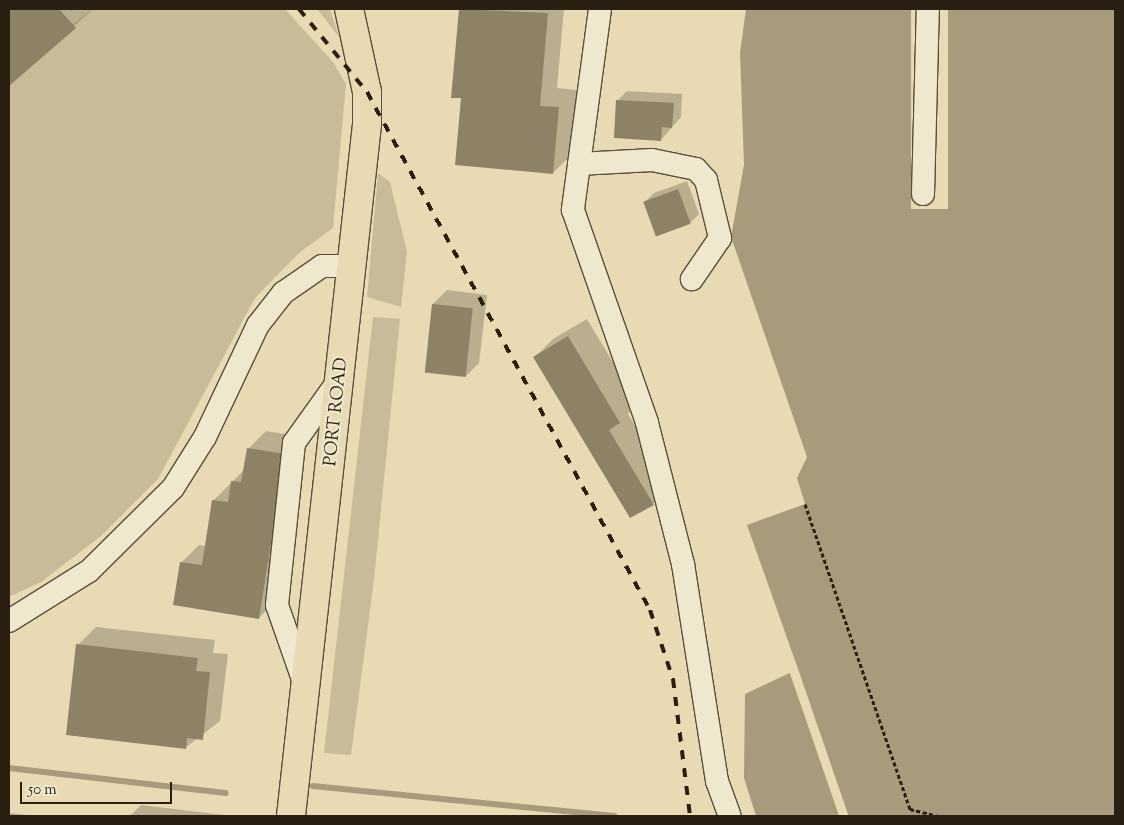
<!DOCTYPE html>
<style>
body{margin:0}
#map{position:relative;width:1124px;height:825px;overflow:hidden;background:#e8dbb3;font-family:"Sorts Mill Goudy",serif}
div>[style]{position:absolute}
.green>*{inset:0;background:#c8bb98}
.water>*{inset:0;background:#a89b7c}
.pier>*{inset:0;background:#e8dbb3;transform-origin:0 0}
.shadow>*{inset:0;background:#0003}
.stream>*{height:6px;margin:-3px;padding:0 3px;transform-origin:3px;border-radius:3px;background:#a89b7c}
.building>*{inset:0;background:#8d8166;transform-origin:0 0}
.path>*{height:3px;margin-top:-1.5px;transform-origin:0;background:repeating-linear-gradient(90deg,#2b1f12 0 4px,transparent 0 6.5px)}
.roads{filter:drop-shadow(1px 0 #5a4e3a) drop-shadow(-1px 0 #5a4e3a) drop-shadow(0 1px #5a4e3a) drop-shadow(0 -1px #5a4e3a)}
.minor>*{height:22px;margin:-11px;padding:0 11px;transform-origin:11px;border-radius:11px;background:#f0e8ce}
.major>*{height:28px;margin:-14px;padding:0 14px;transform-origin:14px;border-radius:14px;background:#e8dbb3}
.rail>*{height:4px;margin-top:-2px;transform-origin:0;background:repeating-linear-gradient(90deg,#2b1f12 0 9px,transparent 0 18px)}
span{translate:-50% -50%;white-space:nowrap;text-align:center;line-height:1.15;-webkit-text-stroke:4px #f0e8ce;paint-order:stroke}
.street-label{font-size:18px;color:#2b1f12}
.frame{position:absolute;inset:0;border:10px solid #2b1f12;pointer-events:none}
.scale{position:absolute;left:20px;top:782px;width:152px;height:22px;box-sizing:border-box;border:2px solid #2b1f12;border-top:0;padding-left:6px;font-size:15px;line-height:18px;white-space:nowrap;color:#2b1f12;-webkit-text-stroke:4px #f0e8ce;paint-order:stroke}
</style>
<div id="map">
<div class="green">
<div style="clip-path:polygon(92px 9px,285px 9px,333px 62px,346px 84px,333px 228px,300px 252px,255px 298px,158px 479px,101px 536px,41px 582px,9px 597px,9px 77px)"></div>
<div style="clip-path:polygon(317px 9px,330px 9px,339px 37px)"></div>
<div style="clip-path:polygon(378px 173px,390px 182px,407px 252px,401px 307px,367px 297px)"></div>
<div style="clip-path:polygon(373px 317px,400px 319px,374px 580px,351px 755px,324px 753px)"></div>
</div>
<div class="water">
<div style="clip-path:polygon(746px 9px,1115px 9px,1115px 816px,756px 816px,744px 778px,745px 694px,798px 669px,747px 525px,805px 504px,797px 478px,807px 457px,731px 237px,744px 165px,740px 53px)"></div>
</div>
<div class="pier">
<div style="left:911px;top:9px;width:37px;height:200px"></div>
<div style="left:798px;top:669px;width:156px;height:9px;rotate:71deg"></div>
</div>
<div class="shadow">
<div style="clip-path:polygon(9px 9px,93px 9px,9px 84px)"></div>
<div style="clip-path:polygon(461px 9px,564px 9px,557px 88px,577px 90px,571px 155px,553px 173px,463px 97px,452px 96px)"></div>
<div style="clip-path:polygon(627px 91px,682px 94px,681px 117px,661px 140px,618px 100px)"></div>
<div style="clip-path:polygon(687px 181px,699px 214px,690px 223px,645px 202px,654px 193px)"></div>
<div style="clip-path:polygon(447px 290px,487px 295px,479px 363px,465px 377px,433px 304px)"></div>
<div style="clip-path:polygon(587px 319px,638px 404px,628px 414px,671px 486px,653px 504px,535px 357px,553px 339px)"></div>
<div style="clip-path:polygon(266px 431px,303px 437px,277px 600px,259px 618px,181px 563px,199px 545px,206px 546px,213px 501px,245px 469px,248px 449px)"></div>
<div style="clip-path:polygon(96px 627px,215px 640px,213px 653px,228px 654px,220px 721px,185px 748px,78px 645px)"></div>
<div style="clip-path:polygon(141px 805px,233px 816px,130px 816px)"></div>
<div style="clip-path:polygon(11px 813px,34px 816px,9px 816px)"></div>
</div>
<div class="stream">
<div style="left:9px;top:768px;width:218px;rotate:6.6deg"></div>
<div style="left:313px;top:786px;width:303px;rotate:5.7deg"></div>
</div>
<div class="building">
<div style="clip-path:polygon(9px 9px,59px 9px,76px 28px,9px 86px)"></div>
<div style="clip-path:polygon(459px 9px,548px 13px,540px 106px,559px 107px,553px 174px,455px 165px,461px 98px,451px 98px)"></div>
<div style="clip-path:polygon(616px 100px,674px 103px,672px 128px,662px 127px,661px 141px,614px 138px)"></div>
<div style="left:678px;top:189px;width:37px;height:37px;rotate:70deg"></div>
<div style="left:432px;top:304px;width:41px;height:69px;rotate:6deg"></div>
<div style="clip-path:polygon(568px 336px,620px 423px,609px 430px,654px 505px,630px 518px,533px 357px)"></div>
<div style="clip-path:polygon(247px 448px,285px 454px,259px 619px,173px 605px,180px 562px,202px 565px,212px 500px,228px 502px,231px 481px,241px 482px)"></div>
<div style="clip-path:polygon(76px 644px,198px 658px,196px 671px,210px 672px,203px 740px,187px 738px,186px 749px,66px 735px)"></div>
</div>
<div class="path">
<div style="left:805px;top:504px;width:323px;rotate:71deg"></div>
<div style="left:910px;top:809px;width:29px;rotate:14deg"></div>
</div>
<div class="roads">
<div class="minor">
<div style="left:600px;top:9px;width:203px;rotate:97.7deg"></div>
<div style="left:573px;top:210px;width:225px;rotate:70.8deg"></div>
<div style="left:647px;top:423px;width:146px;rotate:75.7deg"></div>
<div style="left:683px;top:564px;width:220px;rotate:81.1deg"></div>
<div style="left:717px;top:781px;width:37px;rotate:70deg"></div>
<div style="left:579px;top:164px;width:73px;rotate:-3.1deg"></div>
<div style="left:652px;top:160px;width:45px;rotate:11.6deg"></div>
<div style="left:696px;top:169px;width:15px;rotate:48deg"></div>
<div style="left:706px;top:180px;width:60px;rotate:76.4deg"></div>
<div style="left:720px;top:238px;width:50px;rotate:124.3deg"></div>
<div style="left:923px;top:194px;width:185px;rotate:-88.5deg"></div>
<div style="left:9px;top:621px;width:94px;rotate:-32deg"></div>
<div style="left:89px;top:571px;width:118px;rotate:-44.7deg"></div>
<div style="left:173px;top:488px;width:60px;rotate:-57.9deg"></div>
<div style="left:205px;top:437px;width:124px;rotate:-64.7deg"></div>
<div style="left:258px;top:325px;width:41px;rotate:-52deg"></div>
<div style="left:283px;top:293px;width:47px;rotate:-34.7deg"></div>
<div style="left:322px;top:266px;width:31px"></div>
<div style="left:305px;top:685px;width:85px;rotate:-109.3deg"></div>
<div style="left:277px;top:605px;width:163px;rotate:-84deg"></div>
<div style="left:294px;top:443px;width:77px;rotate:-54.5deg"></div>
</div>
<div class="major">
<div style="left:291px;top:816px;width:696px;rotate:-83.73deg"></div>
<div style="left:367px;top:124px;width:32px;rotate:-90deg"></div>
<div style="left:367px;top:92px;width:85px;rotate:-102.2deg"></div>
</div>
</div>
<div class="rail">
<div style="left:299px;top:9px;width:107px;rotate:50.7deg"></div>
<div style="left:367px;top:92px;width:590px;rotate:61.35deg"></div>
<div style="left:650px;top:610px;width:73px;rotate:71.6deg"></div>
<div style="left:673px;top:679px;width:138px;rotate:82.9deg"></div>
</div>
<div class="street-label">
<span style="left:337px;top:412px;rotate:-84deg">PORT ROAD</span>
</div>
<div class="frame"></div>
<div class="scale">50 m</div>
</div>
